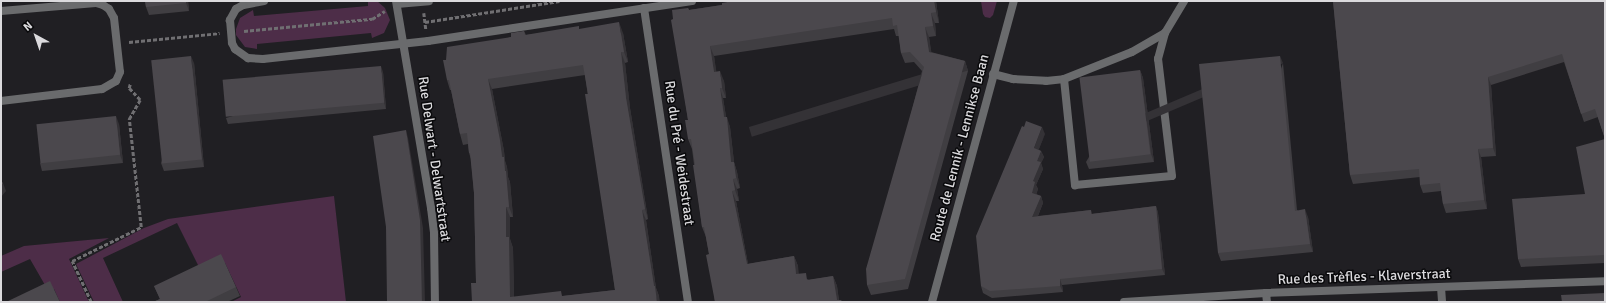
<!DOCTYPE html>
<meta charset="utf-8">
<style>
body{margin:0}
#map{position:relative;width:1606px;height:303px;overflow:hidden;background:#201f23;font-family:Signika,sans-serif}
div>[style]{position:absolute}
.green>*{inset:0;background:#4d2d48}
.path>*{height:2.5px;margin-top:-1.25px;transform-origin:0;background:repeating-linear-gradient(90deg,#706f72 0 4px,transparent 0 6px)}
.lane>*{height:8px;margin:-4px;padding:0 4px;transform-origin:4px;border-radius:4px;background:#6a6b6d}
.street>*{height:8px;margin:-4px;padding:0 4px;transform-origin:4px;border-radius:4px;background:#6a6b6d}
.wall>*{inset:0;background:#403e42}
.shaded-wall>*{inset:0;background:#343236;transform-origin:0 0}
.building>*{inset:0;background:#4b484d;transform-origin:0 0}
span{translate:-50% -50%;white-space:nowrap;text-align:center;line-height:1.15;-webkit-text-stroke:3px #09090b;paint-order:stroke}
.street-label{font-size:14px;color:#dbdadd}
.frame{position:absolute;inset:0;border:2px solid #dbdadd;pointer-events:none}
.north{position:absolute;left:16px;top:16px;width:40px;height:40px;-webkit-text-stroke:3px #09090b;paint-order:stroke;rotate:320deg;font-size:11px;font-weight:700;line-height:16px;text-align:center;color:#dbdadd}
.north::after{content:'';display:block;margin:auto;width:14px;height:18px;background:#dbdadd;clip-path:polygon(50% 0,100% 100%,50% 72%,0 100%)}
</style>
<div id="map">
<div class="green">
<div style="clip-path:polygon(368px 1px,377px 1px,385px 8px,390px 20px,384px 33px,372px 38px,371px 33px,257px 44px,257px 49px,245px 47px,236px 35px,236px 29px,240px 18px,253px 10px,254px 16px,368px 6px)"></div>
<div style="clip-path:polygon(981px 1px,997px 1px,993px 15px,990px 18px,985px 17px,983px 14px)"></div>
<div style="clip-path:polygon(334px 196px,346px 302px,231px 302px,241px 297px,225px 263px,202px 273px,177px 223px,103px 258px,123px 302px,94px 302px,76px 264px,144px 228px,168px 219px)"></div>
<div style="clip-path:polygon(109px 238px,69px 259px,89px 302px,60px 302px,54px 289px,49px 292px,30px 259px,1px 272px,1px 256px,24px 246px)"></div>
</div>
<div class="path">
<div style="left:424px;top:13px;width:17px;rotate:83deg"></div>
<div style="left:425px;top:22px;width:136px;rotate:-8.9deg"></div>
<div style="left:244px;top:31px;width:129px;rotate:-5.4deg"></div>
<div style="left:372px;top:19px;width:15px;rotate:-32deg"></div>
<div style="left:129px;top:42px;width:91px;rotate:-5.6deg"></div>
<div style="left:91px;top:302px;width:45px;rotate:-114.9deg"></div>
<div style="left:72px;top:261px;width:77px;rotate:-26.2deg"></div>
<div style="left:141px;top:227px;width:109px;rotate:-96.3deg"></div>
<div style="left:129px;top:119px;width:22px;rotate:-60deg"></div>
<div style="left:140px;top:100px;width:16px;rotate:-133deg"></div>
<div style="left:129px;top:88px;width:4px;rotate:-76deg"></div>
</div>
<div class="lane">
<div style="left:993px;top:74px;width:21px;rotate:14deg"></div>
<div style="left:1013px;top:79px;width:33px;rotate:3deg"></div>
<div style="left:1046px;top:81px;width:18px;rotate:-6deg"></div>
<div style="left:1064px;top:79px;width:73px;rotate:-21.7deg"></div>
<div style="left:1132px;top:52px;width:38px;rotate:-30deg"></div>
<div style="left:1165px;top:33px;width:37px;rotate:-59deg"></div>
<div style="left:1064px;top:79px;width:107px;rotate:84.1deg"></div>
<div style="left:1075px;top:185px;width:97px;rotate:-5.3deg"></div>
<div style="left:1172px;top:176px;width:118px;rotate:-96.8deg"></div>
<div style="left:1158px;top:59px;width:27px;rotate:-75deg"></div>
<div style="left:1266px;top:293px;width:9px;rotate:84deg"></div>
</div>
<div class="street">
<div style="left:264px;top:1px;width:21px;rotate:169deg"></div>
<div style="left:243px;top:5px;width:8px;rotate:150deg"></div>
<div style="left:236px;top:9px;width:13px;rotate:119deg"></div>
<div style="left:230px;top:20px;width:23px;rotate:85deg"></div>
<div style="left:232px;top:43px;width:7px;rotate:63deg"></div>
<div style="left:235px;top:49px;width:16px;rotate:35deg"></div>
<div style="left:248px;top:58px;width:15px;rotate:4deg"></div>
<div style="left:263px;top:59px;width:166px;rotate:-6.2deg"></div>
<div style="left:428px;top:41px;width:267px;rotate:-8.6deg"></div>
<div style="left:396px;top:1px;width:210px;rotate:80.4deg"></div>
<div style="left:431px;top:208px;width:26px;rotate:83deg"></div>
<div style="left:434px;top:234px;width:68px;rotate:89.2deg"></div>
<div style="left:397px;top:4px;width:32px;rotate:-5deg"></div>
<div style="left:644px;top:8px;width:297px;rotate:81.5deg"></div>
<div style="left:1px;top:11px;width:95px;rotate:-4.8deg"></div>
<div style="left:96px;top:3px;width:7px;rotate:16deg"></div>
<div style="left:103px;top:5px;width:7px;rotate:34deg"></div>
<div style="left:109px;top:9px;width:10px;rotate:61deg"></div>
<div style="left:114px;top:18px;width:54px;rotate:83.7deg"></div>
<div style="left:120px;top:72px;width:10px;rotate:114deg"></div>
<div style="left:116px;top:81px;width:16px;rotate:150deg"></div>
<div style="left:102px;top:89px;width:102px;rotate:173.2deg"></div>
<div style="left:1441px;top:287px;width:15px;rotate:86deg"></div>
<div style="left:932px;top:302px;width:312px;rotate:-74.8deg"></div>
<div style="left:1124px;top:302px;width:142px;rotate:-3.6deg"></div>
<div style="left:1266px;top:293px;width:339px;rotate:-2deg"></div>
</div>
<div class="wall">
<div style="clip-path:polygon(145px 1px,188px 1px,189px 11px,149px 15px,146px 7px)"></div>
<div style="clip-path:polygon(741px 1px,741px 2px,936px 1px,939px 23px,935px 23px,936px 36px,929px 37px,931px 52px,965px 61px,968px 71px,908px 289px,871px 295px,867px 285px,922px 71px,914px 62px,905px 63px,901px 53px,899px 36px,896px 36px,894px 29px,714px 56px,716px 72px,724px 81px,726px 98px,723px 98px,726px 117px,730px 127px,734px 162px,737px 172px,740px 188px,737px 189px,739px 201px,736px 201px,748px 264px,794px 256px,798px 266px,798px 274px,809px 280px,833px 276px,837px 286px,839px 300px,841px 300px,842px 302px,715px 302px,709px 254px,706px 237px,702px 227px,692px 149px,688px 139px,688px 120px,673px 19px,688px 8px,689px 10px,722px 5px)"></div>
<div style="clip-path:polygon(1333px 1px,1605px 1px,1605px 263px,1521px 267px,1518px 259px,1585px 194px,1605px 139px,1598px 117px,1584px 122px,1564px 62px,1491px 85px,1496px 156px,1481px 157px,1487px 209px,1446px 213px,1443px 204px,1441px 191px,1423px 193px,1420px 185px,1420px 177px,1353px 184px,1350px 175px)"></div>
<div style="clip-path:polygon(evenodd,580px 29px,623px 33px,628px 62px,625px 63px,630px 108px,648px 219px,646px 220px,656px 288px,659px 296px,472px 302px,476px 283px,474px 193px,471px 159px,469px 153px,468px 144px,463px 145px,460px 134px,451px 90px,450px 90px,447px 80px,446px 60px,511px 37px,524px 31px,526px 35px,580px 29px,585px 75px,615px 290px,563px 296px,514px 297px,513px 248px,510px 239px,510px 217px,513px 217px,510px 182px,508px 177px,507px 167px,505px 161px,504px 151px,492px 89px,585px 75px)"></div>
<div style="clip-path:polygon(194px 63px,204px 167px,164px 171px,161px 163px)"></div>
<div style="clip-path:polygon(1283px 63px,1297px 210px,1308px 217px,1313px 252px,1221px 261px,1218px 253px)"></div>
<div style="clip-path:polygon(1140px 70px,1143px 78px,1154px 162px,1089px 169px,1086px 162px)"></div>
<div style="clip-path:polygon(383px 72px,386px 109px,228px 124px,226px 118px)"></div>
<div style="clip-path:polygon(119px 124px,123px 163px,42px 171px,40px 163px)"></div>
<div style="clip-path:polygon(1045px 134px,1038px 149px,1041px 151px,1044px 157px,1041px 163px,1043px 169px,1036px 185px,1038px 189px,1036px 194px,1041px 196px,1043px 203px,1038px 216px,1091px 210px,1092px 214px,1156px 206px,1158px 213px,1165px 275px,1062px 285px,1063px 292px,992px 298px,983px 293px,981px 286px)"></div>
<div style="clip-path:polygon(154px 286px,236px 287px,240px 296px,227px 302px,153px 302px,160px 299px)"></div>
</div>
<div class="shaded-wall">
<div style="clip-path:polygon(186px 1px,188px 1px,189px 11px,186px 3px)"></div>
<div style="clip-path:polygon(934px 1px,936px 1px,939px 23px,936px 12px)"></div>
<div style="clip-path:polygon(931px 13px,935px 23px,936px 36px,933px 26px)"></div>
<div style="clip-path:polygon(619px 22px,623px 33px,628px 62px,624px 52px)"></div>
<div style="clip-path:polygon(925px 27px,929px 37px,933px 62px,929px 52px)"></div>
<div style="clip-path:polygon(710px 46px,714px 56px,718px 82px,714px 72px)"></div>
<div style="clip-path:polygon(621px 52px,625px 63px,630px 108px,648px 219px,645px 209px,626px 98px)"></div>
<div style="clip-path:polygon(191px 56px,194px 63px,204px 167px,202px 159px)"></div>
<div style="left:1280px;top:56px;width:8px;height:156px;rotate:67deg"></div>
<div style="left:965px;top:61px;width:10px;height:226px;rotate:73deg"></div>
<div style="clip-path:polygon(381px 66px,383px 72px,386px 109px,384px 103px)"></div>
<div style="clip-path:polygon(1140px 70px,1143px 78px,1154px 162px,1151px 154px)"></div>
<div style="clip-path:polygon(720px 71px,724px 81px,726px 98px,722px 88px)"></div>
<div style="clip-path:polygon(1488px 77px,1491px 85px,1496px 156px,1493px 148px)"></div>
<div style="clip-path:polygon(488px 79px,492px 89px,504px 151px,505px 161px,507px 167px,508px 177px,510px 182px,513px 217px,509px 207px,505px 171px)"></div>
<div style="clip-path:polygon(720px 88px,723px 98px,727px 122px,727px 117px,730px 127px,734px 162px,737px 172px,740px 188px,731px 162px)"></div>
<div style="clip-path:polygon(116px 116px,119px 124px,123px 163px,120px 155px)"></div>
<div style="clip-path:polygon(1042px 127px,1045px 134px,1037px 154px,1034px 148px)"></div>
<div style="clip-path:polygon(406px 130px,408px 138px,423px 228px,425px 302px,422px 302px)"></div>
<div style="clip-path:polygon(1478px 149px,1481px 157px,1487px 209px,1484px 200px)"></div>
<div style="clip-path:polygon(1041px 151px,1044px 157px,1041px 163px,1043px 169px,1036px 185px,1038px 189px,1035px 200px,1032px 193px,1033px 181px,1037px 161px)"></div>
<div style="clip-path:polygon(733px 179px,737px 189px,739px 201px,735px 190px)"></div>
<div style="clip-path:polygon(3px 183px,6px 191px,1px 197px,1px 186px)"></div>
<div style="clip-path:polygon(732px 191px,736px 201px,750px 274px,747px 264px)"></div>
<div style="clip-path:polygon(1041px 196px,1043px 203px,1035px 223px,1032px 217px)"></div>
<div style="clip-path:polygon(1156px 206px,1158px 213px,1165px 275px,1162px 269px)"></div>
<div style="clip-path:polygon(506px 207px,510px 217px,510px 239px,513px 248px,514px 302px,510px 297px,506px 237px)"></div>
<div style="clip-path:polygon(1305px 209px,1308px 217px,1313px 252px,1310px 244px)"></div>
<div style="clip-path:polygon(642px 210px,646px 220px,656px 288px,659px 296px,660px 302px,657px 302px,654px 286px)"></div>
<div style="clip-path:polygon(794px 256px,798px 266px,800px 284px,796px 274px)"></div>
<div style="clip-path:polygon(833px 276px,837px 286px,839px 302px,837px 300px)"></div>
<div style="clip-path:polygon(1060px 279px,1062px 285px,1063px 292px,1060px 286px)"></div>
</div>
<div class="building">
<div style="clip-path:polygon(145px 1px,186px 1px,186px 3px,146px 7px)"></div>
<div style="clip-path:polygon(733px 1px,741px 1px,741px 2px,748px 1px,934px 1px,936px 12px,931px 13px,933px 26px,925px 27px,929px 52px,965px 61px,905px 279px,867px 285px,866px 269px,924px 67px,910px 52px,901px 53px,897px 25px,893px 26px,892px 18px,710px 46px,714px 72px,720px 71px,722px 88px,720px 88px,724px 117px,727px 117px,731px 162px,734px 162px,736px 178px,733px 179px,735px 190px,732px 191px,747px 264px,794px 256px,796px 274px,806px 273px,807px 280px,833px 276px,837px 300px,841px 300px,842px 302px,715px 302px,706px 255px,709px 254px,704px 227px,702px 227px,693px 165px,695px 165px,691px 139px,688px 139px,685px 120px,688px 120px,671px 20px,673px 19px,672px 10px,688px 8px,689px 10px,722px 5px,722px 3px)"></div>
<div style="clip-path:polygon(1333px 1px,1605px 1px,1605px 255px,1518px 259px,1512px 199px,1585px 194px,1576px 147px,1605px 139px,1595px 109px,1581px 114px,1562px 54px,1488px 77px,1493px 148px,1478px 149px,1484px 200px,1443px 204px,1440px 183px,1420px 185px,1419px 169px,1350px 175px)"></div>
<div style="clip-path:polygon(evenodd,619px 22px,624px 52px,621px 52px,626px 98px,645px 209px,642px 210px,654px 286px,655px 286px,657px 302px,472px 302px,471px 283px,476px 283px,474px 193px,470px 153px,469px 153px,467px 133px,460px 134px,449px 80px,447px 80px,443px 60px,446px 60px,447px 47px,511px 37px,511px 33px,524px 31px,525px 35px,579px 26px,579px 29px,619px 22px,583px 65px,588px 94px,585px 94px,615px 290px,562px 296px,561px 291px,510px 297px,509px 237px,506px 237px,506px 207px,509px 207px,506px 171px,505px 171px,504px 157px,502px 157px,500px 140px,488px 79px,583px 65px)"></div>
<div style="left:191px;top:56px;width:104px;height:40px;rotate:84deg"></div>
<div style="clip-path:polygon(1280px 56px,1295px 211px,1305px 209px,1310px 244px,1218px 253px,1199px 64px)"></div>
<div style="left:381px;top:66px;width:37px;height:159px;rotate:85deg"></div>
<div style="left:1140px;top:70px;width:85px;height:61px;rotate:83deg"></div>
<div style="left:116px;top:116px;width:39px;height:80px;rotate:84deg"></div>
<div style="clip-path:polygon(1026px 121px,1042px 127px,1034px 148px,1041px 151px,1037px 161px,1041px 162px,1033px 181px,1035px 182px,1032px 193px,1041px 196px,1032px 217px,1091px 210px,1091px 214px,1156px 206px,1162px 269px,1060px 279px,1060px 286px,990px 291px,981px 286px,976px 236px,1022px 126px,1024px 127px)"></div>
<div style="clip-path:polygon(406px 130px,420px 220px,422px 302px,387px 302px,386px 227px,373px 136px)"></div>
<div style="clip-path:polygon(1px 181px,3px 183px,1px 186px)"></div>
<div style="clip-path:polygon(221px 254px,236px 287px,205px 302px,153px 302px,160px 299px,154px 286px)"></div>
<div style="clip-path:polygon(50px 281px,60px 302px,6px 302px)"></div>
<div style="clip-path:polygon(1605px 293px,1605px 302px,1562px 302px,1561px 295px)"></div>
</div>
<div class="street-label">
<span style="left:960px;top:148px;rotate:-75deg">Route de Lennik - Lennikse Baan</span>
<span style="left:679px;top:153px;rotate:82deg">Rue du Pré - Weidestraat</span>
<span style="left:434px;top:159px;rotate:82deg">Rue Delwart - Delwartstraat</span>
<span style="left:1364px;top:277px;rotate:-2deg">Rue des Trèfles - Klaverstraat</span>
</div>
<div class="frame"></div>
<div class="north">N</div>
</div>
